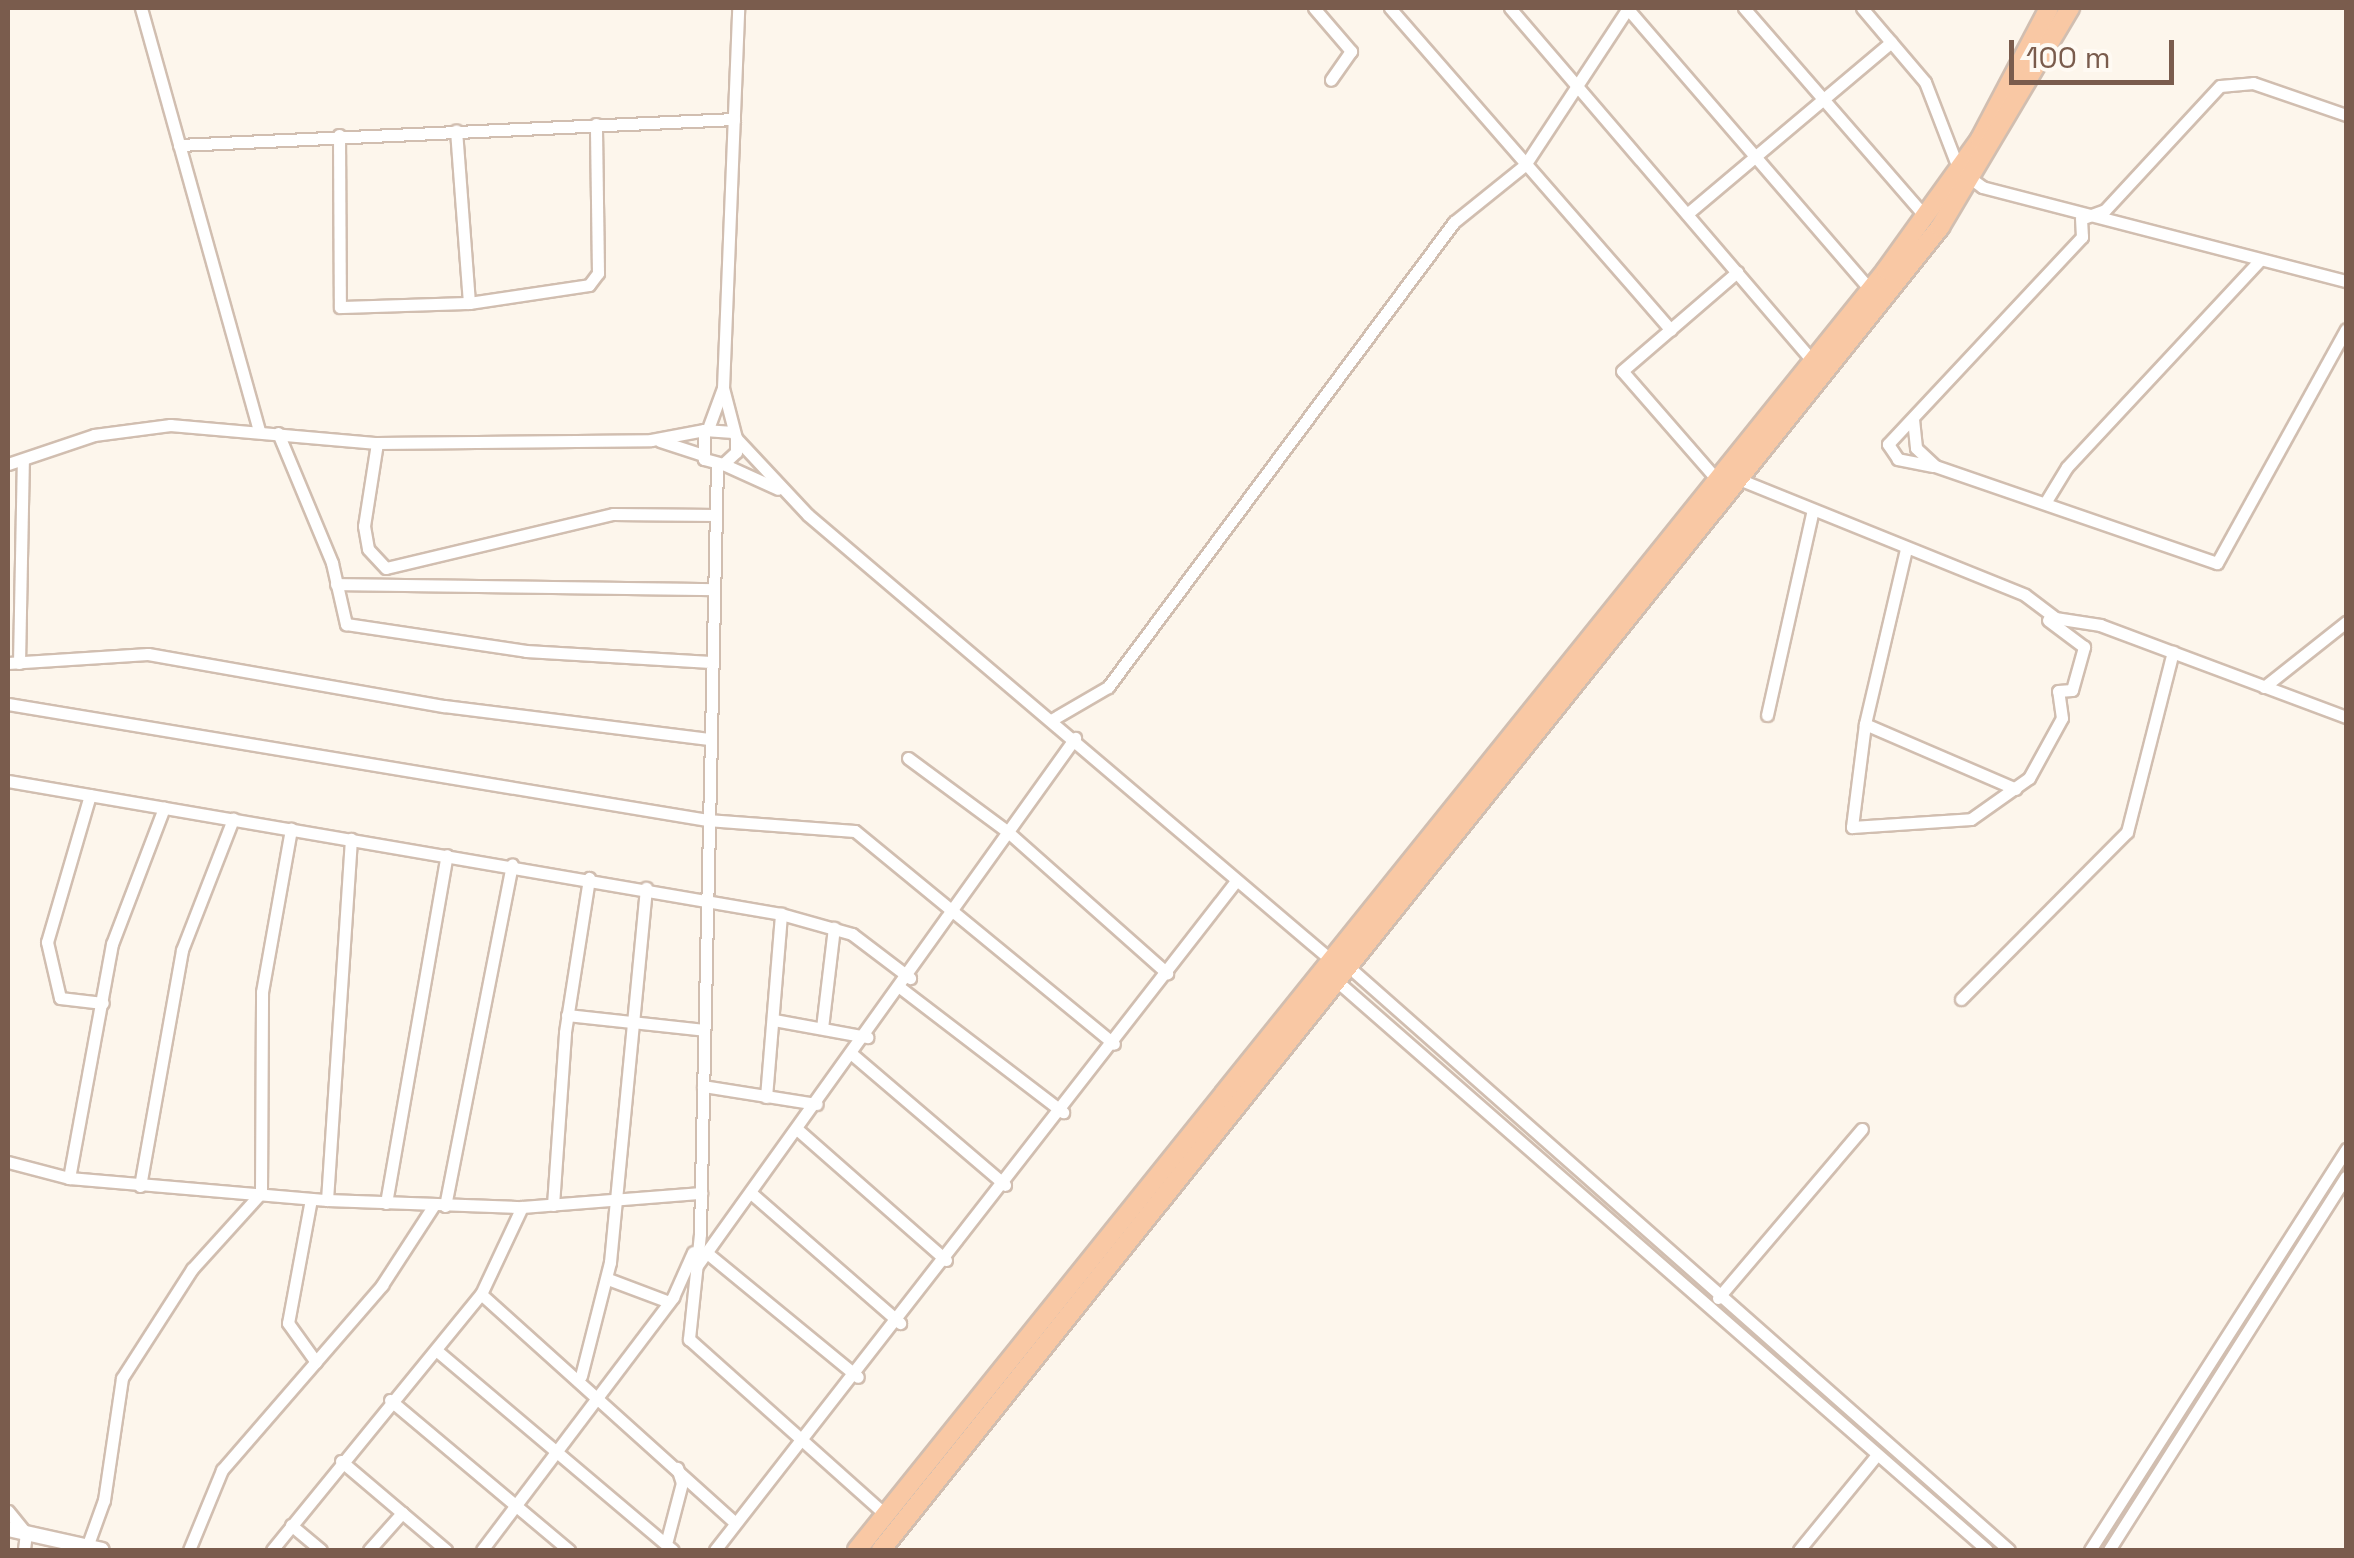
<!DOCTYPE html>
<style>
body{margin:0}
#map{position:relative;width:2354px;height:1558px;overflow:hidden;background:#fdf6ec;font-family:"Space Grotesk",sans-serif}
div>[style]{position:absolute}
.roads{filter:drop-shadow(2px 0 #d1beb0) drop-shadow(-2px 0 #d1beb0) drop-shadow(0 2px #d1beb0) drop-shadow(0 -2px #d1beb0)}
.minor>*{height:11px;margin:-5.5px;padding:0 5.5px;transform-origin:5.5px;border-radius:5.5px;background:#fff}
.tertiary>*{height:14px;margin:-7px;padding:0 7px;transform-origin:7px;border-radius:7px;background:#fff}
.trunk>*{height:18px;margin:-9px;padding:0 9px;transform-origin:9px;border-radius:9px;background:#f9c8a4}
span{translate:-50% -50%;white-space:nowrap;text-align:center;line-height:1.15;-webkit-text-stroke:10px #fffaf3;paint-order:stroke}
.frame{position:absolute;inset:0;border:10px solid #7a5c4d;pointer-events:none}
.scale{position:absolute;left:2009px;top:40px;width:165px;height:45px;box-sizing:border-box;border:5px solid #7a5c4d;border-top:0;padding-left:12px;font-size:30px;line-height:35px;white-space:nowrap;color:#7a5c4d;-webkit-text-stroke:8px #fffaf3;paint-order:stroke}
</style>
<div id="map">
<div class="roads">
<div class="minor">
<div style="left:141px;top:8px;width:440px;rotate:74.4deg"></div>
<div style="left:1314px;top:8px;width:57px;rotate:49.3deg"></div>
<div style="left:1351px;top:51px;width:35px;rotate:125deg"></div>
<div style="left:1390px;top:8px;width:427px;rotate:48.9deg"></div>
<div style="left:1510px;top:8px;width:465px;rotate:49.4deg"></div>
<div style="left:1627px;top:8px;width:372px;rotate:49.2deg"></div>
<div style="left:1744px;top:8px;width:277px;rotate:49deg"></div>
<div style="left:1862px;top:8px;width:97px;rotate:49.6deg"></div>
<div style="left:1925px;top:82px;width:94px;rotate:68.9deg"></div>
<div style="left:1959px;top:170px;width:29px;rotate:36deg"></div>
<div style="left:1982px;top:187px;width:376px;rotate:14.5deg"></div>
<div style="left:339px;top:135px;width:172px;rotate:89.7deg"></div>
<div style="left:340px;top:307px;width:129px;rotate:-1.8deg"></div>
<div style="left:469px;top:303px;width:173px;rotate:-94.3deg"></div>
<div style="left:179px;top:145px;width:556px;rotate:-2.68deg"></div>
<div style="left:1687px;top:214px;width:267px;rotate:-40.1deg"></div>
<div style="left:2086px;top:217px;width:20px;rotate:-20deg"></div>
<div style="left:2105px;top:210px;width:169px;rotate:-47.2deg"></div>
<div style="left:2220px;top:86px;width:33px;rotate:-5deg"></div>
<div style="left:2253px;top:83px;width:98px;rotate:19deg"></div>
<div style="left:469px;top:303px;width:121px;rotate:-8.5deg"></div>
<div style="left:589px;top:285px;width:15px;rotate:-53deg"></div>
<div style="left:598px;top:273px;width:149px;rotate:-90.8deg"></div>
<div style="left:723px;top:388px;width:52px;rotate:75.4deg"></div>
<div style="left:736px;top:438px;width:14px;rotate:90deg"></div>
<div style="left:736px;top:452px;width:18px;rotate:137deg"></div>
<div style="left:723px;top:464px;width:20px;rotate:-165deg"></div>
<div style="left:704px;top:459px;width:29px;rotate:-90deg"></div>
<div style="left:704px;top:430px;width:29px;rotate:4deg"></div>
<div style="left:1913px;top:419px;width:29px;rotate:84deg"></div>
<div style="left:1916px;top:448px;width:26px;rotate:43deg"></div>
<div style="left:1935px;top:466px;width:298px;rotate:19deg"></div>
<div style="left:2217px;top:563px;width:267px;rotate:-61.1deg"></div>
<div style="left:709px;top:426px;width:40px;rotate:-69.8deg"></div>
<div style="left:723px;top:388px;width:380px;rotate:-87.7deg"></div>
<div style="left:278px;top:433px;width:141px;rotate:67.4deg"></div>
<div style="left:332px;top:563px;width:63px;rotate:77.1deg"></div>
<div style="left:346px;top:624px;width:182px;rotate:8.5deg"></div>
<div style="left:526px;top:651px;width:185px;rotate:3.4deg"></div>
<div style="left:736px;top:438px;width:105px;rotate:46.9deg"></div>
<div style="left:808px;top:515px;width:687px;rotate:40.39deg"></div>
<div style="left:660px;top:441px;width:42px;rotate:18deg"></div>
<div style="left:377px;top:443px;width:84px;rotate:98.9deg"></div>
<div style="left:364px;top:526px;width:23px;rotate:80deg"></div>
<div style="left:368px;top:549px;width:26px;rotate:47deg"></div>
<div style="left:386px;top:568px;width:233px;rotate:-13.4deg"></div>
<div style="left:613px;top:514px;width:102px;rotate:0.6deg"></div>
<div style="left:8px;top:464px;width:91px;rotate:-18.6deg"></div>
<div style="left:94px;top:435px;width:77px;rotate:-7.5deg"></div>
<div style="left:170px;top:425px;width:208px;rotate:5deg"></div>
<div style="left:377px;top:443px;width:274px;rotate:-0.6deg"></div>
<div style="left:651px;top:440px;width:54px;rotate:-10.7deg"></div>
<div style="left:723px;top:464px;width:60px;rotate:24.4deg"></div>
<div style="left:717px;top:465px;width:769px;rotate:91.27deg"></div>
<div style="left:700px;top:1234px;width:106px;rotate:96deg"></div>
<div style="left:689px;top:1339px;width:264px;rotate:41.8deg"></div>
<div style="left:1933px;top:466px;width:36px;rotate:-169deg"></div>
<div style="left:1898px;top:459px;width:18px;rotate:-124deg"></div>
<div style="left:1888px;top:444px;width:284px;rotate:-46.9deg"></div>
<div style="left:2082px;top:237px;width:19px;rotate:-93deg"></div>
<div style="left:1741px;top:480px;width:306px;rotate:22deg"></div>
<div style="left:2025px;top:595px;width:38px;rotate:37deg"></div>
<div style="left:2055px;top:618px;width:46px;rotate:8.8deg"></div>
<div style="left:2100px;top:625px;width:263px;rotate:20.5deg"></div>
<div style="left:1719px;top:482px;width:147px;rotate:-131.1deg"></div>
<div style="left:1622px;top:371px;width:152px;rotate:-40.7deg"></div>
<div style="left:2045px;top:503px;width:42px;rotate:-58.6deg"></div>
<div style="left:2067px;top:467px;width:283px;rotate:-47deg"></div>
<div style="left:1906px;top:549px;width:180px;rotate:103.2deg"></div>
<div style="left:1865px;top:724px;width:164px;rotate:23.3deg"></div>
<div style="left:336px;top:584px;width:377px;rotate:0.8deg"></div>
<div style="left:8px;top:663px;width:140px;rotate:-3.7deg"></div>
<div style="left:148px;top:654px;width:301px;rotate:10deg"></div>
<div style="left:444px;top:706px;width:267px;rotate:7.1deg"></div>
<div style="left:19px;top:663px;width:203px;rotate:-88.9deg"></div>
<div style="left:2264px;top:687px;width:105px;rotate:-38.4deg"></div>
<div style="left:8px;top:704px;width:709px;rotate:9.42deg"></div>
<div style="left:707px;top:820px;width:148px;rotate:4.3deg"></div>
<div style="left:855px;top:831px;width:335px;rotate:39.4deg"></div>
<div style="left:1767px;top:715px;width:210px;rotate:-77.4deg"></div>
<div style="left:1053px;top:719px;width:64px;rotate:-30.2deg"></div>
<div style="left:1108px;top:687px;width:580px;rotate:-53.35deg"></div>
<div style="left:1454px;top:222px;width:91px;rotate:-38.8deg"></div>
<div style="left:1525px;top:165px;width:188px;rotate:-56.7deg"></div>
<div style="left:1865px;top:724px;width:104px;rotate:97.2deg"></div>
<div style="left:1852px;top:827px;width:119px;rotate:-3.8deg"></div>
<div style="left:1971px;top:819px;width:71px;rotate:-35.3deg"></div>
<div style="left:2029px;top:778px;width:68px;rotate:-61.2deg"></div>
<div style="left:2062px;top:718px;width:27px;rotate:-98deg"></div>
<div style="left:2058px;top:691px;width:14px;rotate:-4deg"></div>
<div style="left:2072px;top:690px;width:45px;rotate:-74.4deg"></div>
<div style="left:2084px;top:647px;width:45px;rotate:-143.1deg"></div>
<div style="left:908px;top:758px;width:124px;rotate:36.5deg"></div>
<div style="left:1008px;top:832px;width:213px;rotate:41.6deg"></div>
<div style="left:8px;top:781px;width:784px;rotate:9.76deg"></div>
<div style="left:781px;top:914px;width:74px;rotate:15.7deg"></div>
<div style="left:852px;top:934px;width:73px;rotate:37.2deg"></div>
<div style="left:90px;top:795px;width:153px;rotate:106.3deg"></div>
<div style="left:47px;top:942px;width:57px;rotate:76.9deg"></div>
<div style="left:60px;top:998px;width:43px;rotate:6.6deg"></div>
<div style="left:1350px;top:968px;width:879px;rotate:41.45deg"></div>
<div style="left:1338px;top:982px;width:862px;rotate:41.19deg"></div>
<div style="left:902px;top:989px;width:203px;rotate:37.4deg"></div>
<div style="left:1961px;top:999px;width:235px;rotate:-45.2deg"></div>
<div style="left:2127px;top:832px;width:186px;rotate:-75.7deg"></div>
<div style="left:567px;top:1015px;width:138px;rotate:6.2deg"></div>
<div style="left:774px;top:1020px;width:95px;rotate:10.4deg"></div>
<div style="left:822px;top:1028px;width:101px;rotate:-83.2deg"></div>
<div style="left:853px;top:1055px;width:200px;rotate:40.5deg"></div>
<div style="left:703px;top:1086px;width:115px;rotate:9deg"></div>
<div style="left:766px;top:1097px;width:184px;rotate:-85.3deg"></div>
<div style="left:798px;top:1130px;width:197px;rotate:41.3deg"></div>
<div style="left:8px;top:1162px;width:63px;rotate:14.7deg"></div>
<div style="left:69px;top:1178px;width:259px;rotate:4.9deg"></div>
<div style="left:327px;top:1200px;width:195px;rotate:2.1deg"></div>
<div style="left:522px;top:1207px;width:180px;rotate:-4.5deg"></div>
<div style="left:69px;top:1178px;width:238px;rotate:-79.6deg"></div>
<div style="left:112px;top:944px;width:146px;rotate:-69.1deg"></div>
<div style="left:140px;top:1186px;width:240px;rotate:-79.9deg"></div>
<div style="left:182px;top:950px;width:141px;rotate:-68.7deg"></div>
<div style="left:751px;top:1193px;width:198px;rotate:41.1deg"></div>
<div style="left:311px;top:1199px;width:126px;rotate:100.5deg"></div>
<div style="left:288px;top:1323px;width:48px;rotate:54.3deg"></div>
<div style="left:327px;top:1200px;width:362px;rotate:-86.2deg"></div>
<div style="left:386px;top:1203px;width:353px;rotate:-80.1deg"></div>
<div style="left:553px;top:1205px;width:173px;rotate:-86deg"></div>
<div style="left:565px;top:1032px;width:156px;rotate:-81.1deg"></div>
<div style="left:445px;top:1206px;width:348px;rotate:-78.9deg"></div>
<div style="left:707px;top:1253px;width:195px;rotate:39.4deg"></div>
<div style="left:696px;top:1267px;width:651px;rotate:-54.38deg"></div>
<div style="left:608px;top:1279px;width:65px;rotate:20.7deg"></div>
<div style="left:481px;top:1294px;width:342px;rotate:42deg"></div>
<div style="left:1718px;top:1298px;width:222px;rotate:-49.6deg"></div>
<div style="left:436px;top:1350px;width:310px;rotate:40.2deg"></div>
<div style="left:581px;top:1376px;width:118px;rotate:-75.7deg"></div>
<div style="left:610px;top:1262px;width:376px;rotate:-84.5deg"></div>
<div style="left:390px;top:1400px;width:234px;rotate:40deg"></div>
<div style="left:341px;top:1461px;width:138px;rotate:40.3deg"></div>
<div style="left:8px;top:1511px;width:28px;rotate:51deg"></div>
<div style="left:26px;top:1533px;width:17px;rotate:97deg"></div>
<div style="left:291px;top:1525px;width:39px;rotate:40deg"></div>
<div style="left:667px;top:1540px;width:59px;rotate:-75.3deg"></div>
<div style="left:682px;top:1483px;width:16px;rotate:-108deg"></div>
<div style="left:87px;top:1547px;width:50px;rotate:-70.1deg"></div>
<div style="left:104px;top:1500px;width:123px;rotate:-81.6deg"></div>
<div style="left:122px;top:1378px;width:130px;rotate:-57.3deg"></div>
<div style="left:192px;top:1269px;width:103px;rotate:-47.8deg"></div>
<div style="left:261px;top:1193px;width:201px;rotate:-89.7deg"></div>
<div style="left:262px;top:992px;width:166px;rotate:-79.9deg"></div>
<div style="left:189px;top:1550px;width:87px;rotate:-67.6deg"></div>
<div style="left:222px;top:1470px;width:245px;rotate:-49.1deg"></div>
<div style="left:382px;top:1285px;width:95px;rotate:-57deg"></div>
<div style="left:272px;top:1550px;width:330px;rotate:-50.8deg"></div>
<div style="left:481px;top:1294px;width:96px;rotate:-64.8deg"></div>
<div style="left:369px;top:1550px;width:50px;rotate:-48.3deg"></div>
<div style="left:482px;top:1550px;width:317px;rotate:-52.9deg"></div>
<div style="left:673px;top:1297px;width:49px;rotate:-66deg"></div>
<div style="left:715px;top:1550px;width:848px;rotate:-52.09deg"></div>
<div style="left:1799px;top:1550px;width:120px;rotate:-50.7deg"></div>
<div style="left:2090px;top:1550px;width:476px;rotate:-57.4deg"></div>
<div style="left:2109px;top:1550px;width:442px;rotate:-57.6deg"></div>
</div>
<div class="tertiary">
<div style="left:8px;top:1529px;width:96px;rotate:12.6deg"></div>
</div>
<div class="trunk">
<div style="left:857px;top:1550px;width:1642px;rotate:-51.2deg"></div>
<div style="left:1886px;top:270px;width:161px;rotate:-54.3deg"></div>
<div style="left:1980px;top:139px;width:148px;rotate:-62.2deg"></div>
<div style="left:881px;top:1550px;width:1695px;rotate:-51.32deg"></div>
<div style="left:1940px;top:227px;width:255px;rotate:-59.3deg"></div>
</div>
</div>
<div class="frame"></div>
<div class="scale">100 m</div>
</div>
